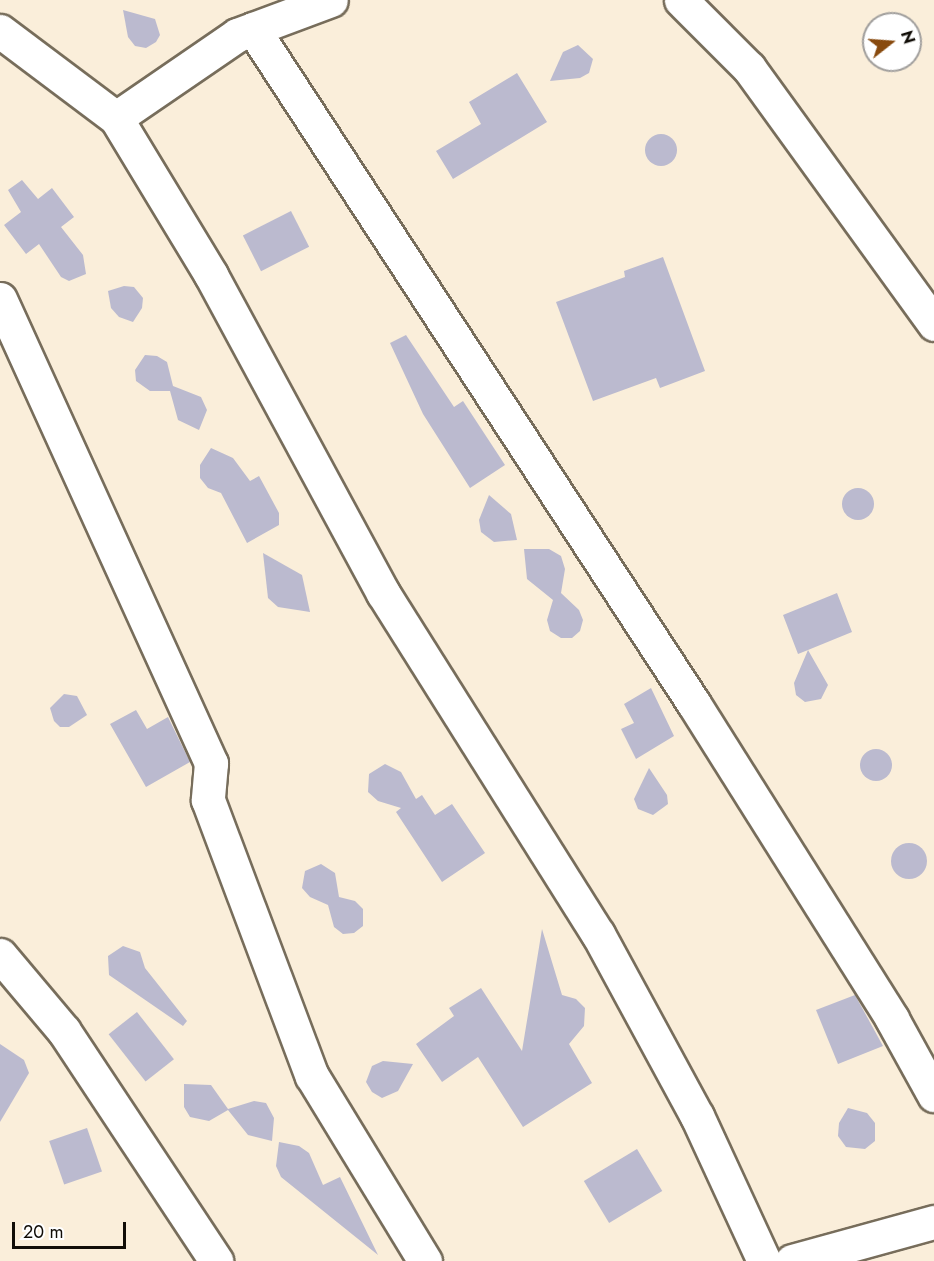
<!DOCTYPE html>
<style>
body{margin:0}
#map{position:relative;width:934px;height:1261px;overflow:hidden;background:#faeeda;font-family:Jost,sans-serif}
div>[style]{position:absolute}
.building>*{inset:0;background:#bbbacf;transform-origin:0 0}
.round{border-radius:50%}
.roads{filter:drop-shadow(2px 0 #776d5b) drop-shadow(-2px 0 #776d5b) drop-shadow(0 2px #776d5b) drop-shadow(0 -2px #776d5b)}
.minor>*{height:33px;margin:-16.5px;padding:0 16.5px;transform-origin:16.5px;border-radius:16.5px;background:#fff}
span{translate:-50% -50%;white-space:nowrap;text-align:center;line-height:1.15;-webkit-text-stroke:4.5px #fff;paint-order:stroke}
.north{position:absolute;left:862px;top:12px;width:60px;height:60px;box-sizing:border-box;background:#fff;border:2px solid #a09e9c;border-radius:50%;rotate:73deg;font-size:16px;font-weight:700;line-height:24px;text-align:center;color:#110d07}
.north::after{content:'';display:block;margin:auto;width:21px;height:27px;background:#884a0e;clip-path:polygon(50% 0,100% 100%,50% 72%,0 100%)}
.scale{position:absolute;left:12px;top:1222px;width:114px;height:27px;box-sizing:border-box;border:3px solid #110d07;border-top:0;padding-left:8px;font-size:18px;line-height:21px;white-space:nowrap;color:#110d07;-webkit-text-stroke:4px #fff;paint-order:stroke}
</style>
<div id="map">
<div class="building">
<div style="clip-path:polygon(123px 10px,155px 19px,160px 35px,156px 42px,146px 48px,135px 46px,128px 37px)"></div>
<div style="clip-path:polygon(578px 45px,593px 59px,589px 73px,580px 78px,550px 81px,563px 52px)"></div>
<div style="clip-path:polygon(517px 73px,547px 122px,453px 179px,436px 151px,481px 124px,469px 102px)"></div>
<div class="round" style="left:645px;top:134px;width:32px;height:32px"></div>
<div style="clip-path:polygon(22px 180px,38px 199px,52px 188px,74px 217px,61px 227px,83px 255px,86px 274px,69px 281px,61px 277px,39px 244px,26px 254px,4px 225px,21px 212px,8px 190px)"></div>
<div style="left:291px;top:211px;width:40px;height:54px;rotate:63deg"></div>
<div style="clip-path:polygon(663px 257px,705px 371px,660px 388px,656px 378px,593px 401px,556px 302px,625px 277px,624px 271px)"></div>
<div style="clip-path:polygon(124px 286px,134px 287px,143px 298px,142px 308px,133px 322px,119px 317px,111px 308px,108px 291px)"></div>
<div style="clip-path:polygon(406px 335px,454px 407px,463px 401px,505px 465px,470px 488px,423px 414px,390px 343px)"></div>
<div style="clip-path:polygon(145px 355px,157px 356px,167px 362px,173px 386px,201px 397px,207px 410px,199px 430px,178px 420px,170px 391px,150px 391px,136px 381px,135px 370px)"></div>
<div style="clip-path:polygon(211px 448px,233px 458px,250px 481px,259px 476px,279px 513px,279px 525px,247px 543px,221px 493px,208px 488px,200px 478px,200px 465px)"></div>
<div class="round" style="left:842px;top:488px;width:32px;height:32px"></div>
<div style="clip-path:polygon(489px 495px,511px 514px,517px 540px,494px 542px,481px 532px,479px 520px)"></div>
<div style="clip-path:polygon(524px 549px,549px 549px,561px 556px,565px 569px,561px 593px,579px 610px,583px 620px,580px 631px,572px 638px,561px 638px,550px 631px,547px 620px,553px 600px,527px 579px)"></div>
<div style="clip-path:polygon(263px 553px,302px 575px,310px 612px,278px 607px,268px 598px)"></div>
<div style="clip-path:polygon(837px 593px,852px 632px,808px 650px,828px 685px,821px 699px,805px 702px,796px 695px,794px 683px,808px 650px,798px 654px,783px 615px)"></div>
<div style="clip-path:polygon(651px 688px,674px 736px,636px 759px,621px 729px,634px 723px,624px 704px)"></div>
<div style="clip-path:polygon(64px 694px,77px 696px,87px 715px,69px 727px,60px 727px,54px 721px,50px 708px)"></div>
<div style="clip-path:polygon(136px 710px,147px 729px,168px 717px,190px 762px,146px 787px,110px 724px)"></div>
<div class="round" style="left:860px;top:749px;width:32px;height:32px"></div>
<div style="clip-path:polygon(385px 764px,401px 772px,416px 799px,422px 795px,435px 815px,452px 804px,485px 853px,442px 882px,396px 812px,401px 808px,378px 801px,368px 792px,369px 774px)"></div>
<div style="clip-path:polygon(649px 768px,667px 795px,668px 804px,653px 815px,638px 809px,634px 799px)"></div>
<div class="round" style="left:891px;top:843px;width:36px;height:36px"></div>
<div style="clip-path:polygon(321px 864px,335px 873px,339px 897px,355px 901px,363px 909px,363px 926px,354px 933px,343px 934px,334px 927px,328px 905px,310px 897px,302px 888px,305px 871px)"></div>
<div style="clip-path:polygon(542px 929px,562px 995px,576px 999px,585px 1008px,584px 1026px,569px 1044px,592px 1083px,523px 1127px,478px 1057px,442px 1082px,416px 1044px,454px 1016px,449px 1008px,481px 988px,522px 1051px)"></div>
<div style="clip-path:polygon(123px 946px,140px 952px,145px 968px,187px 1021px,183px 1026px,109px 975px,108px 956px)"></div>
<div style="clip-path:polygon(855px 995px,883px 1046px,838px 1064px,816px 1010px)"></div>
<div style="left:137px;top:1012px;width:60px;height:36px;rotate:52deg"></div>
<div style="clip-path:polygon(0 1044px,24px 1060px,29px 1073px,0 1122px)"></div>
<div style="clip-path:polygon(383px 1061px,413px 1064px,398px 1091px,382px 1098px,372px 1092px,366px 1082px,372px 1066px)"></div>
<div style="clip-path:polygon(184px 1084px,211px 1085px,228px 1109px,254px 1101px,266px 1103px,274px 1118px,272px 1141px,248px 1135px,228px 1110px,209px 1121px,190px 1117px,184px 1107px)"></div>
<div style="clip-path:polygon(848px 1108px,867px 1113px,875px 1123px,875px 1141px,865px 1149px,846px 1147px,838px 1136px,839px 1123px)"></div>
<div style="left:87px;top:1128px;width:46px;height:40px;rotate:71deg"></div>
<div style="clip-path:polygon(279px 1142px,299px 1146px,309px 1153px,323px 1185px,340px 1177px,378px 1255px,281px 1177px,276px 1166px)"></div>
<div style="left:637px;top:1149px;width:49px;height:62px;rotate:59deg"></div>
</div>
<div class="roads">
<div class="minor">
<div style="left:681px;top:0;width:96px;rotate:45deg"></div>
<div style="left:749px;top:68px;width:316px;rotate:54.1deg"></div>
<div style="left:253px;top:29px;width:806px;rotate:56.84deg"></div>
<div style="left:694px;top:704px;width:372px;rotate:57.8deg"></div>
<div style="left:892px;top:1019px;width:87px;rotate:61.1deg"></div>
<div style="left:0;top:31px;width:145px;rotate:36.9deg"></div>
<div style="left:116px;top:118px;width:184px;rotate:58.8deg"></div>
<div style="left:211px;top:275px;width:362px;rotate:61.6deg"></div>
<div style="left:383px;top:593px;width:403px;rotate:57.8deg"></div>
<div style="left:598px;top:934px;width:207px;rotate:61.5deg"></div>
<div style="left:697px;top:1116px;width:160px;rotate:65.2deg"></div>
<div style="left:116px;top:118px;width:147px;rotate:-34.4deg"></div>
<div style="left:237px;top:35px;width:100px;rotate:-20.4deg"></div>
<div style="left:0;top:299px;width:510px;rotate:65.55deg"></div>
<div style="left:211px;top:763px;width:37px;rotate:95deg"></div>
<div style="left:208px;top:800px;width:295px;rotate:69.4deg"></div>
<div style="left:312px;top:1076px;width:217px;rotate:58.6deg"></div>
<div style="left:0;top:955px;width:99px;rotate:49.9deg"></div>
<div style="left:64px;top:1031px;width:276px;rotate:56.5deg"></div>
<div style="left:792px;top:1261px;width:147px;rotate:-15.4deg"></div>
</div>
</div>
<div class="north">N</div>
<div class="scale">20 m</div>
</div>
